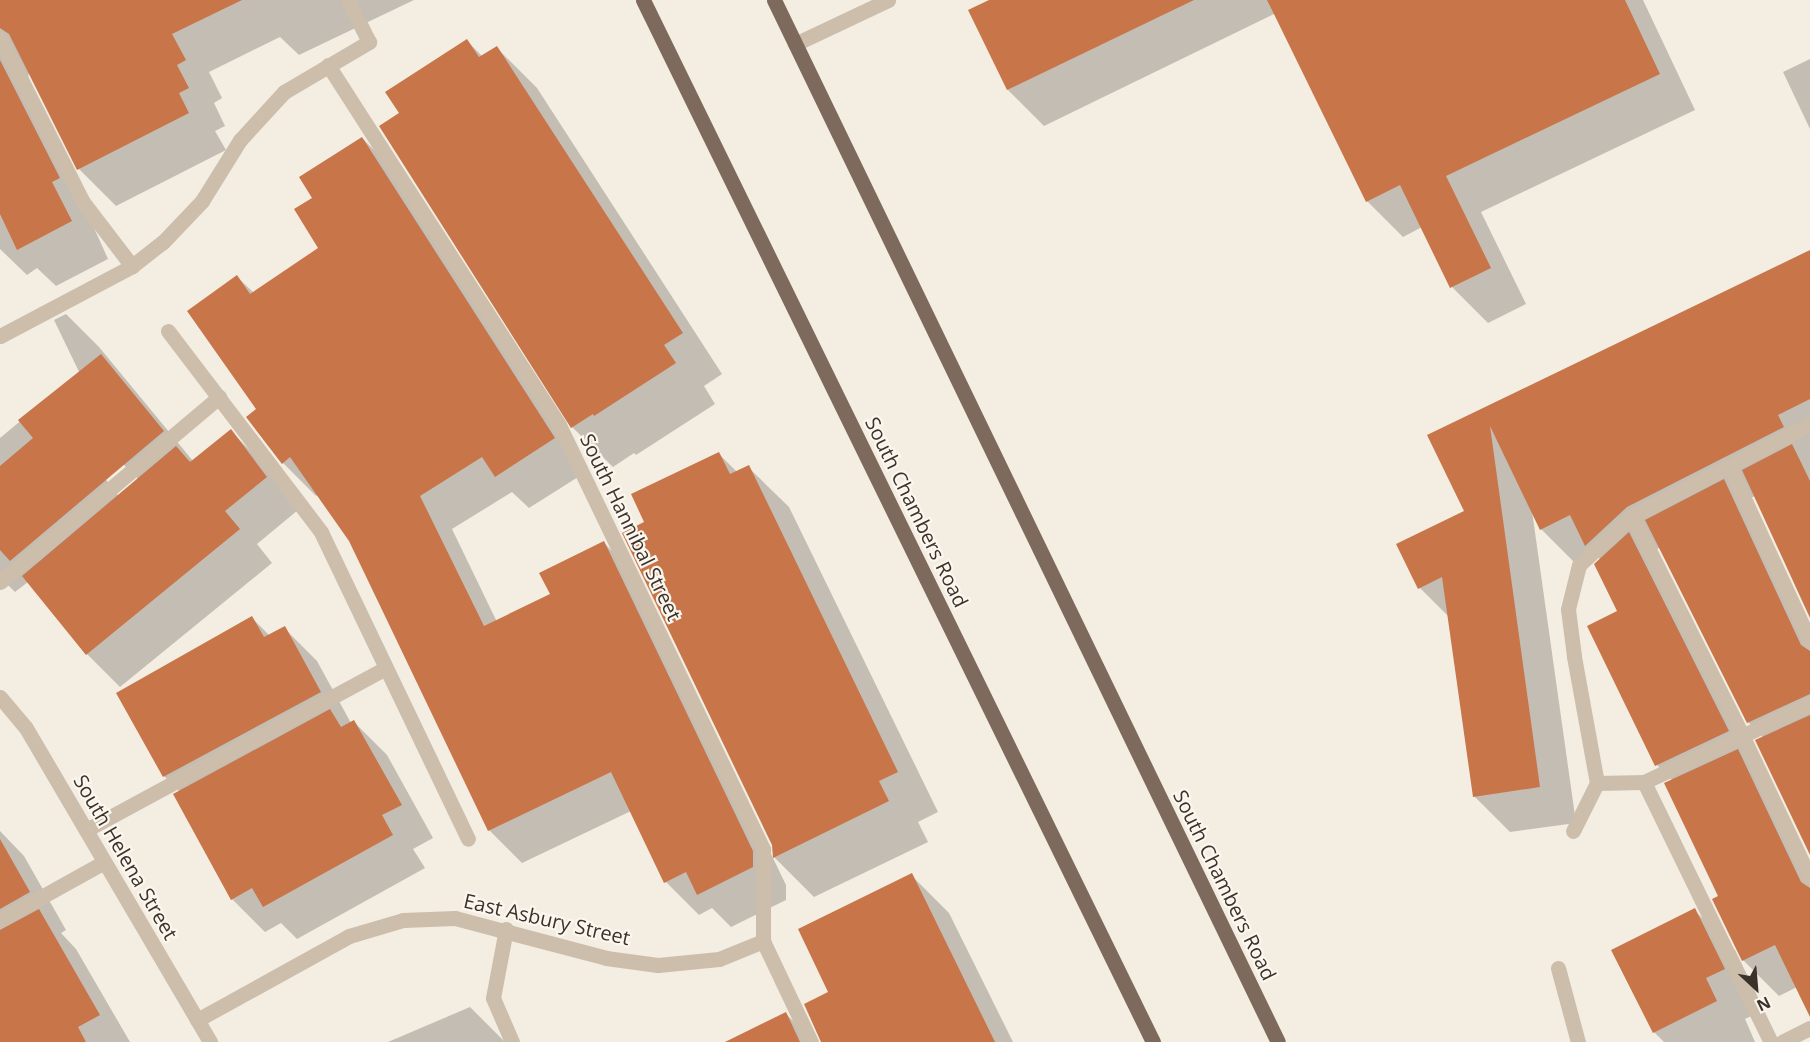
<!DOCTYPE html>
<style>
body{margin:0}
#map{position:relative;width:1810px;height:1042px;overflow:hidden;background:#f4ede1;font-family:"Open Sans",sans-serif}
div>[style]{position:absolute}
.shadow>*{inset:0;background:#0003}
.building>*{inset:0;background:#c8754a}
.lane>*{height:15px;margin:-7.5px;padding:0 7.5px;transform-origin:7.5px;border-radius:7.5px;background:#cdbeac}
.street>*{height:15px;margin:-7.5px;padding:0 7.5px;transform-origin:7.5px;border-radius:7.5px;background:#cdbeac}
.primary>*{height:15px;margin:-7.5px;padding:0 7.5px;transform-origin:7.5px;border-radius:7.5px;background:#7d6a5c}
span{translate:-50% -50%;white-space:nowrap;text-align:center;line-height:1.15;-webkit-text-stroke:4.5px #fbf6ee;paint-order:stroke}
.street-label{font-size:20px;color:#3b322b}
.north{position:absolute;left:1726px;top:958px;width:60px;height:60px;-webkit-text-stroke:4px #fbf6ee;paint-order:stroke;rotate:154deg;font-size:16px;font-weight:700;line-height:24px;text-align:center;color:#3b322b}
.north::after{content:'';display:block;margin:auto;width:21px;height:27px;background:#3b322b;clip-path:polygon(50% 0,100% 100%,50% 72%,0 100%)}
</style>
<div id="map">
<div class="shadow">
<div style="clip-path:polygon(0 0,414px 0,299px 55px,280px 37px,209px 72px,222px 98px,214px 103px,225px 126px,215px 131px,226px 150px,116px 206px,79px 169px,29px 71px,28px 81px,108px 259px,56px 286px,37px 268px,27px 275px,0 249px)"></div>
<div style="clip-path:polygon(993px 0,1643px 0,1695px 110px,1481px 212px,1526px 304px,1488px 323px,1452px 287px,1422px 227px,1403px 237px,1367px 201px,1276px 13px,1044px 126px,1008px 90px,970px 11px)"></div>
<div style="clip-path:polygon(467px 41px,483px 57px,497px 48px,537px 88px,722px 374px,704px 386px,715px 404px,636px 455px,634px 453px,613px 467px,572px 427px,401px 114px)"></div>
<div style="clip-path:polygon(1810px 59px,1810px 129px,1783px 72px)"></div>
<div style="clip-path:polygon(362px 138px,395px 171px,586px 472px,529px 508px,512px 492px,452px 529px,497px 622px,552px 595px,604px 543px,637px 576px,786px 885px,786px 900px,731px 927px,712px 908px,699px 915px,666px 882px,631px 811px,522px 863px,489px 830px,350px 540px,318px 494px,316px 496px,283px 463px,248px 417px,258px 409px,237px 277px,254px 293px,321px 248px,315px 198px)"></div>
<div style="clip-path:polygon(1810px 251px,1810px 614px,1755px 496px,1744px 501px,1810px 625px,1810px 852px,1764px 738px,1748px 722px,1660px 547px,1650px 555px,1810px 863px,1810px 1014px,1797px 987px,1779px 996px,1743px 960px,1673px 781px,1657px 765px,1619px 612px,1601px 560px,1597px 556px,1577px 565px,1541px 529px,1532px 511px,1576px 823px,1510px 832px,1474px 796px,1449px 617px,1420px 588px,1466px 512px,1429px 436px)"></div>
<div style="clip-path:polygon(66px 314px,99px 347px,193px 461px,231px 431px,263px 464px,298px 510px,257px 544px,272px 563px,120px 687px,87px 654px,28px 582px,15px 592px,0 577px,0 438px,41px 404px,73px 437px,121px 499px,139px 480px,124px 465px,54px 320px)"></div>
<div style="clip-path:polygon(719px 454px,737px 472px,748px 467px,789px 507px,938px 812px,918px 822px,928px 842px,814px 897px,774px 857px,773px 844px,646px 522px)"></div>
<div style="clip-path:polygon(252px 618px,270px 636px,284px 628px,317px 661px,351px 723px,354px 722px,387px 755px,433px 838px,413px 849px,425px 868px,297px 939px,281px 923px,265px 932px,232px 899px,175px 795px,180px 792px,164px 776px)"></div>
<div style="clip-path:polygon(0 831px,24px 856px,66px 930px,61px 933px,76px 949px,130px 1042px,0 1042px)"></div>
<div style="clip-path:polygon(911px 875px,949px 913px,1013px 1042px,821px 1042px,830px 993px)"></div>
<div style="clip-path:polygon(1694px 910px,1735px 950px,1764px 1010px,1745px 1019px,1755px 1042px,1664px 1042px,1654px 1032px,1613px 951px)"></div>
<div style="clip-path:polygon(470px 1007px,505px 1042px,388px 1042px)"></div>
<div style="clip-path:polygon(786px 1014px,814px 1042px,729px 1042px)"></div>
</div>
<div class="building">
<div style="clip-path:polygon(0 0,242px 0,172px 34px,186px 60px,177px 65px,189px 88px,179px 93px,189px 113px,77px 170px,9px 34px,0 28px)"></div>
<div style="clip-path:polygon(989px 0,1194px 0,1007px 90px,968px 10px)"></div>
<div style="clip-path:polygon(1267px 0,1625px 0,1660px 74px,1446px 176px,1491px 268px,1450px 288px,1400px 185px,1366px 202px)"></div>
<div style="clip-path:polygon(467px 39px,479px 57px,497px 46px,683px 333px,664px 345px,676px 363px,594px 416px,593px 414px,571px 428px,379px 126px,399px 113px,385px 92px)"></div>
<div style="clip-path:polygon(0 60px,60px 178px,52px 182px,72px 221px,17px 250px,0 214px)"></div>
<div style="clip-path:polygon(362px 137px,555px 438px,495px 477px,482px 457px,420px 496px,484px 626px,550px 594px,539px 573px,604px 541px,753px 851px,753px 867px,697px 895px,686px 872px,664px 883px,611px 772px,488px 831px,349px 541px,290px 457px,282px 464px,246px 417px,256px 409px,187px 311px,237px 275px,250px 294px,318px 248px,294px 209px,312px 198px,299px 177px)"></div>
<div style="clip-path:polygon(1810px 250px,1810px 399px,1778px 415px,1784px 427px,1627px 507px,1585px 546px,1570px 515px,1540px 530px,1490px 426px,1540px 787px,1473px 797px,1442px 577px,1418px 589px,1396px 544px,1464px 511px,1427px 435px)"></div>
<div style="clip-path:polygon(101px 354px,164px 431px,10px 561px,0 550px,0 466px,33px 438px,18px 420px)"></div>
<div style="clip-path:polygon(231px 429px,267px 477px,225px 511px,240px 529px,86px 655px,22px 576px,176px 446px,190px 462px)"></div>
<div style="clip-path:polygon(1792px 444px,1810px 481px,1810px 618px,1742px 470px)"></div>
<div style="clip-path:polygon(719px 452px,730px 474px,749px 465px,898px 772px,879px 781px,889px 801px,773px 858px,772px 845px,622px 533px,644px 522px,631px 494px)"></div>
<div style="clip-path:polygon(1724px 479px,1801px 645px,1810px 651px,1810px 694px,1747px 723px,1645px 520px)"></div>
<div style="clip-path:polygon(1629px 532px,1729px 731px,1655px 766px,1587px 626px,1617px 611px,1594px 564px)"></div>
<div style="clip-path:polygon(252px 616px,264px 637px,285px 626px,321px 692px,163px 777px,116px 693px)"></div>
<div style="clip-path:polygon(330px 709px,341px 727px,354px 720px,402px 805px,382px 815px,393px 835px,263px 907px,252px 888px,231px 900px,173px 794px)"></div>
<div style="clip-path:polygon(1810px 715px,1810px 855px,1755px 740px)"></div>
<div style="clip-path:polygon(1738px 749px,1801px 882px,1810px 888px,1810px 1017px,1775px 945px,1742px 961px,1712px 899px,1718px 896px,1664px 783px)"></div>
<div style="clip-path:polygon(0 839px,30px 892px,0 909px)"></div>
<div style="clip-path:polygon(912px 873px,995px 1042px,821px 1042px,804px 1004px,828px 992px,798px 929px)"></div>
<div style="clip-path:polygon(1695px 908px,1725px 969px,1706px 978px,1717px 1001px,1653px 1033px,1611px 950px)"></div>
<div style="clip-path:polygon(39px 909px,100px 1015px,78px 1027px,86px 1042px,0 1042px,0 930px)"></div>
<div style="clip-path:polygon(786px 1012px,800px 1042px,725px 1042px)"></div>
</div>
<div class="lane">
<div style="left:795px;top:44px;width:103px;rotate:-25.3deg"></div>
<div style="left:1729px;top:466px;width:193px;rotate:65.2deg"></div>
<div style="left:1632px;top:516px;width:245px;rotate:63.3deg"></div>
<div style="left:1742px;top:735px;width:158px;rotate:64.6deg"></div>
<div style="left:1644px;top:782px;width:183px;rotate:-25.2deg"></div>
<div style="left:1597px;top:783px;width:47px;rotate:-1.2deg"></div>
<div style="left:1644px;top:782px;width:289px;rotate:64deg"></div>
<div style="left:1573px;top:831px;width:54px;rotate:-63.4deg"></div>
<div style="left:1597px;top:783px;width:129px;rotate:-100.3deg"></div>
<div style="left:1574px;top:656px;width:47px;rotate:-97.3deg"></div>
<div style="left:1568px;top:609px;width:45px;rotate:-76deg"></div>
<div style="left:1579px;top:565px;width:72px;rotate:-42.8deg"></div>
<div style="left:1632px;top:516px;width:200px;rotate:-27.3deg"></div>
<div style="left:0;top:920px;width:119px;rotate:-29.1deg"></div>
<div style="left:1558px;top:968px;width:77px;rotate:74.9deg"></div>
<div style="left:1782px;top:1042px;width:31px;rotate:-27deg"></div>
</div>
<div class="street">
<div style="left:0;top:38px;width:184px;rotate:63.2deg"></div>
<div style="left:83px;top:202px;width:81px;rotate:52.6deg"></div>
<div style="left:328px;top:65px;width:428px;rotate:57.3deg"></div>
<div style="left:559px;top:425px;width:471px;rotate:64.3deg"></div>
<div style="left:763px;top:849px;width:92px;rotate:90deg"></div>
<div style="left:763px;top:941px;width:112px;rotate:64.6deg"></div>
<div style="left:168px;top:331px;width:253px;rotate:52.7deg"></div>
<div style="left:321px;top:532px;width:340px;rotate:64.4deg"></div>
<div style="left:0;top:336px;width:149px;rotate:-27.9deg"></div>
<div style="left:132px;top:266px;width:39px;rotate:-38deg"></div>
<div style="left:163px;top:242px;width:57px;rotate:-46.4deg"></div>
<div style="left:202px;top:201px;width:72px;rotate:-58.1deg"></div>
<div style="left:240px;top:140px;width:65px;rotate:-47.5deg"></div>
<div style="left:284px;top:92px;width:99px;rotate:-30.5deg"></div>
<div style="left:369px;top:42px;width:47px;rotate:-116.6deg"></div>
<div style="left:0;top:582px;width:287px;rotate:-40.2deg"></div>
<div style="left:0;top:697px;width:40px;rotate:50deg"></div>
<div style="left:26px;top:728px;width:364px;rotate:59.6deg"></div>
<div style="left:86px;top:830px;width:340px;rotate:-28.4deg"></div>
<div style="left:506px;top:929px;width:70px;rotate:100.7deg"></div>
<div style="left:493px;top:998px;width:48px;rotate:66.6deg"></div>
<div style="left:197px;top:1020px;width:174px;rotate:-28.9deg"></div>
<div style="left:349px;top:936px;width:56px;rotate:-16.5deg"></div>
<div style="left:403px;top:920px;width:52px;rotate:-2.2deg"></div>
<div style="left:455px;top:918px;width:156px;rotate:14.8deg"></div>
<div style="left:606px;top:958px;width:52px;rotate:7.7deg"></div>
<div style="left:658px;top:965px;width:61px;rotate:-5.6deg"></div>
<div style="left:719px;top:959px;width:48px;rotate:-22.2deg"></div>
</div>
<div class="primary">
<div style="left:643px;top:0;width:1160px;rotate:63.92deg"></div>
<div style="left:774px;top:0;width:1157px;rotate:64.19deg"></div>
</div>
<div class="street-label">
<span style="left:917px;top:512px;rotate:64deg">South Chambers Road</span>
<span style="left:631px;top:527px;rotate:64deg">South Hannibal Street</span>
<span style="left:126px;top:857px;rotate:60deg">South Helena Street</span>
<span style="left:1225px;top:885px;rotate:64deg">South Chambers Road</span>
<span style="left:547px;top:919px;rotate:13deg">East Asbury Street</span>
</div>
<div class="north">N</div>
</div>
